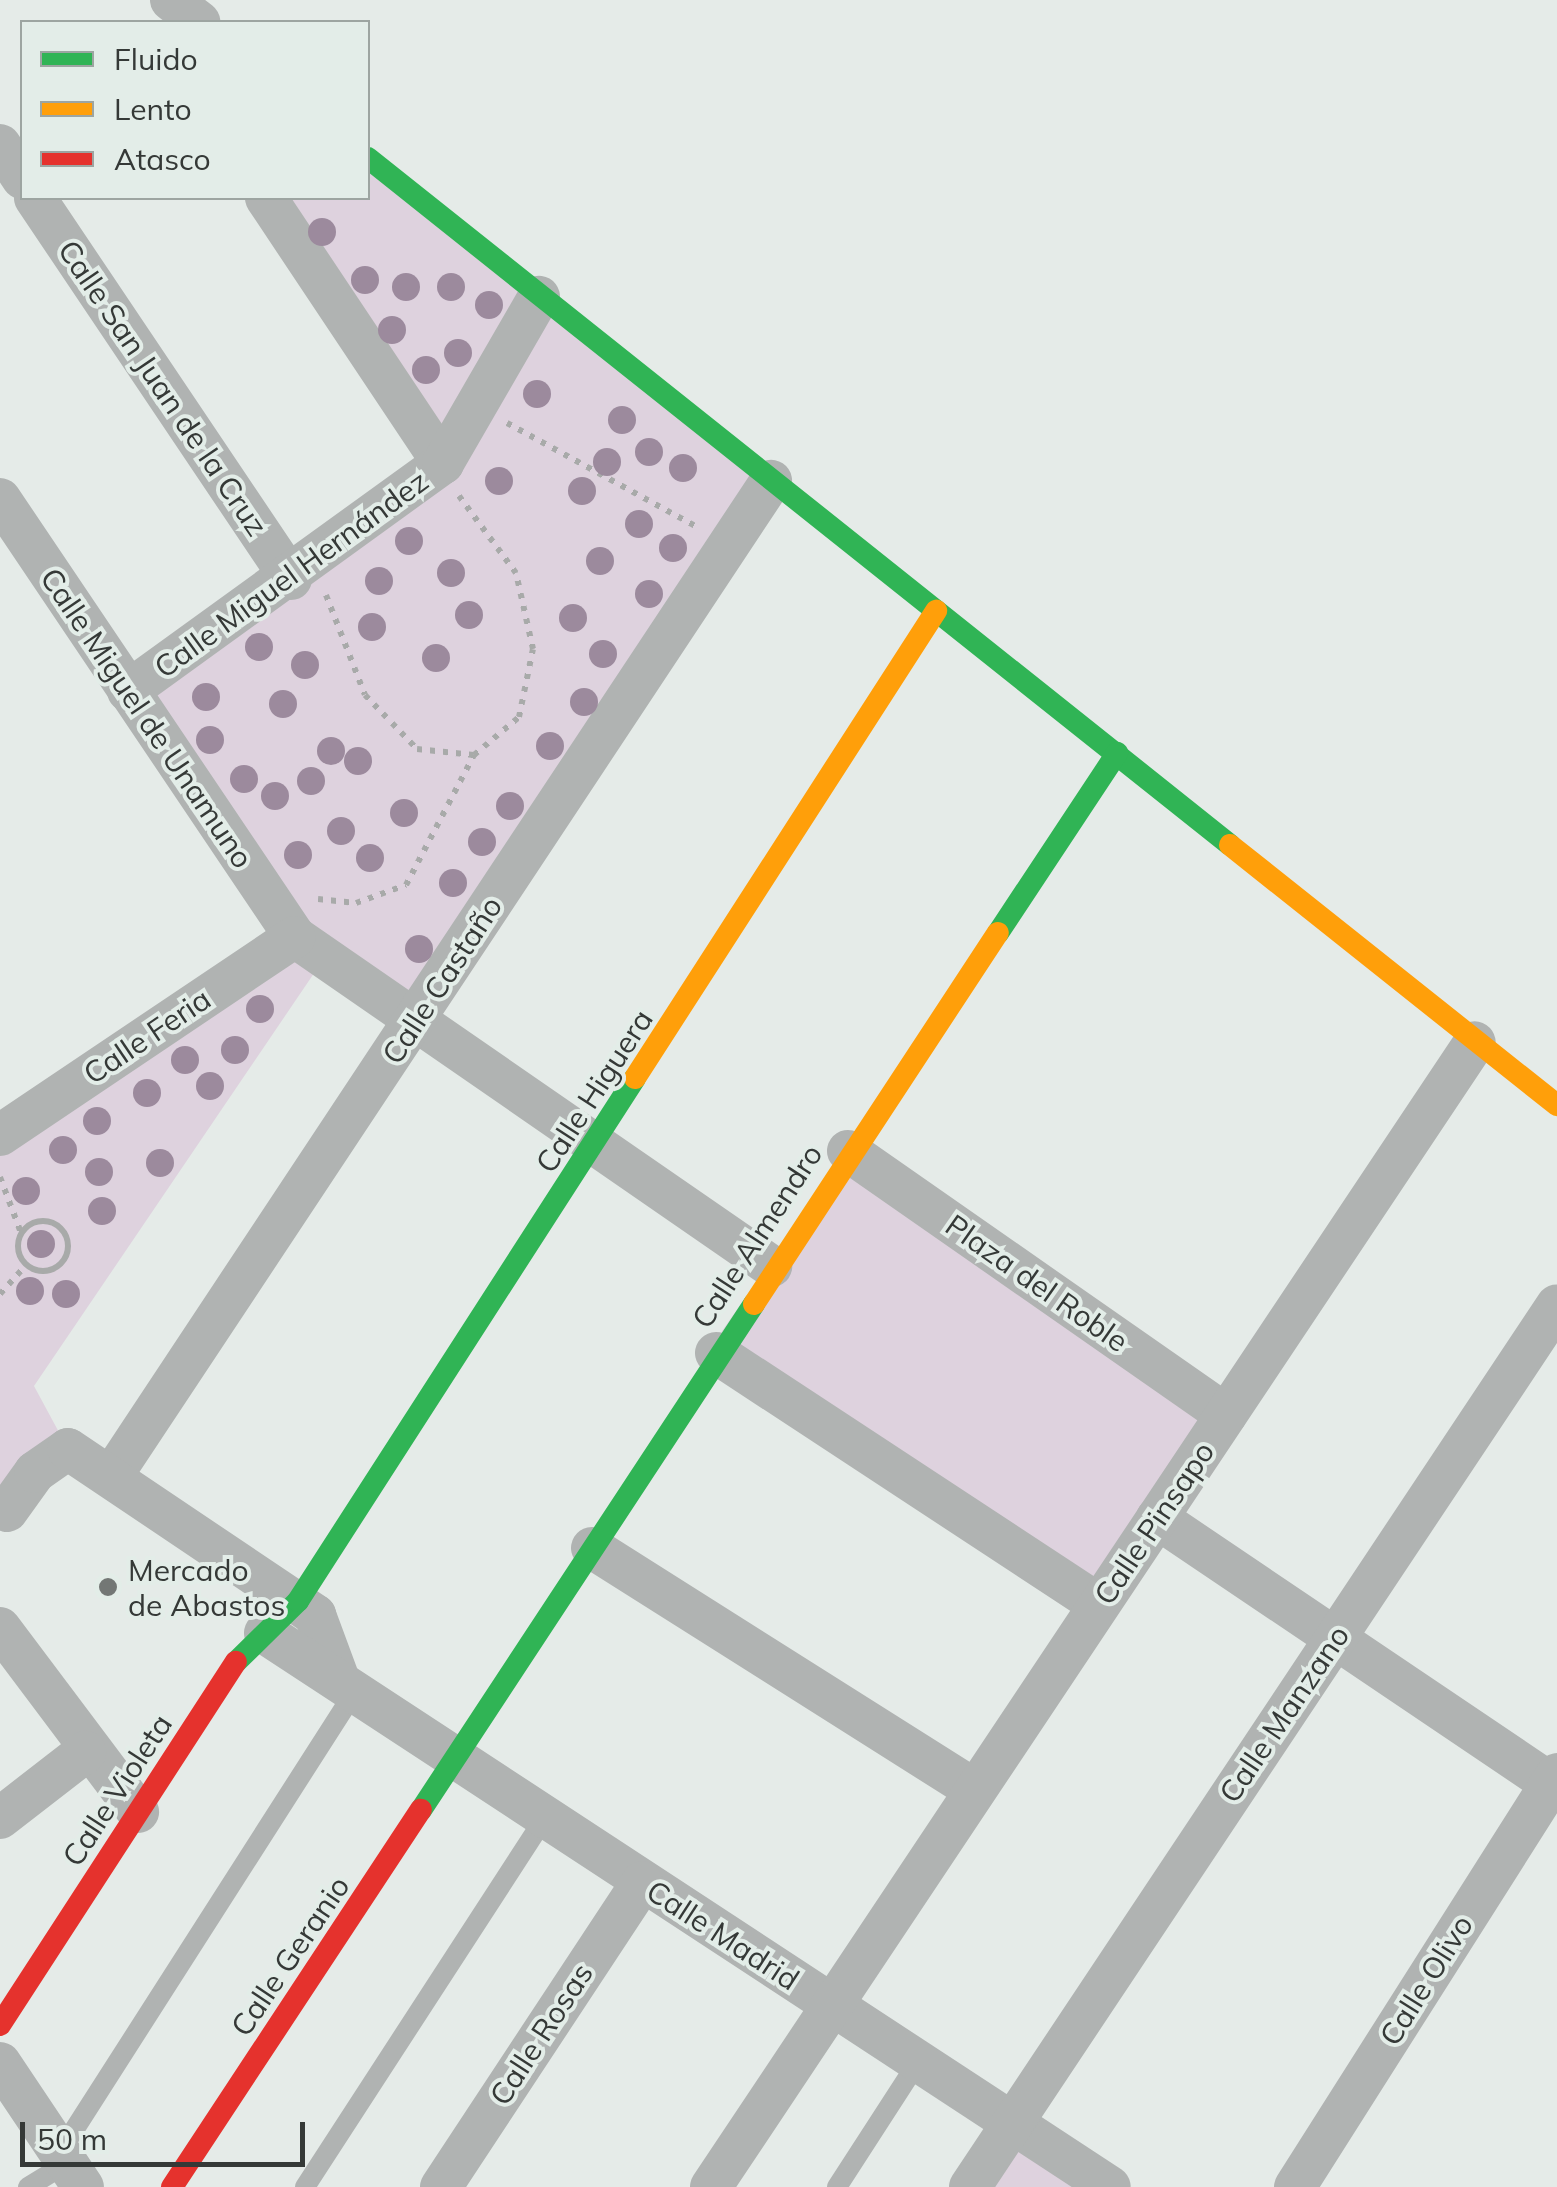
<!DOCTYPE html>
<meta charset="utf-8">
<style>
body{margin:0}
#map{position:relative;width:1557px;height:2187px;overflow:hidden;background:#e5ebe8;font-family:Mulish,sans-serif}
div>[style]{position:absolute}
.green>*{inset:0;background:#ded2de;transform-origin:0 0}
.path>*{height:6px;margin-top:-3px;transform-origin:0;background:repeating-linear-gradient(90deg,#a8aaa9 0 5px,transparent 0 13px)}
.path>.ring{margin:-3px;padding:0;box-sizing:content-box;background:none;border:6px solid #a8aaa9;border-radius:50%}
.lane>*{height:20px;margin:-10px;padding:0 10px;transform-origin:10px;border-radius:10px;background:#b0b3b2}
.street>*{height:42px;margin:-21px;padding:0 21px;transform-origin:21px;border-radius:21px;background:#b0b3b2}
.fast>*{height:22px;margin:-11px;padding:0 11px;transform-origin:11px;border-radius:11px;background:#30b455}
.slow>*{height:22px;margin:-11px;padding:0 11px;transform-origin:11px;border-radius:11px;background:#ff9f0a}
.jam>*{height:22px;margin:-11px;padding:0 11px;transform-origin:11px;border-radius:11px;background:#e5322d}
.trees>*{width:28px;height:28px;margin:-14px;border-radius:50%;background:#9c8a9d}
.dots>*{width:28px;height:28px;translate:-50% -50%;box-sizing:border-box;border:5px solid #e3ede8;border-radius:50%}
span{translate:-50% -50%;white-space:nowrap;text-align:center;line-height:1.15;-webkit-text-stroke:8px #e3ede8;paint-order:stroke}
.street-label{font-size:30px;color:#353937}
.poi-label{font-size:30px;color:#353937}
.left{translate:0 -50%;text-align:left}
.legend{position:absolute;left:20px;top:20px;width:350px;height:180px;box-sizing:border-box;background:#e3ede8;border:2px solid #9da5a1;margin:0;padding:12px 18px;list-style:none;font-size:30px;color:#353937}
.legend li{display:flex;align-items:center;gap:20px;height:50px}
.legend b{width:50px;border:2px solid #9da5a1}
.scale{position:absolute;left:20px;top:2122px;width:285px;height:45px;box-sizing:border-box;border:5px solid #353937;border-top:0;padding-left:12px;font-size:30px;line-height:35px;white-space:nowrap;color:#353937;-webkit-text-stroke:8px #e3ede8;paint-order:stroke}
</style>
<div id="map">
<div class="green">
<div style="clip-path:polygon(368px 158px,771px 481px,415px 1021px,323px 960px,34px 1386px,68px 1449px,0 1517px,0 1135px,294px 937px,128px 691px,443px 463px,266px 198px,368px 198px)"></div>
<div style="left:848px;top:1151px;width:461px;height:241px;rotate:35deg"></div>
<div style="clip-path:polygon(1012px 2123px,1110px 2187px,970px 2187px)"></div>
</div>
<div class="path">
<div style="left:507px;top:423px;width:217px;rotate:28.7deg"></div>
<div style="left:326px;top:595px;width:107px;rotate:68.7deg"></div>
<div style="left:365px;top:695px;width:75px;rotate:46.1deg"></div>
<div style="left:417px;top:749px;width:57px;rotate:6deg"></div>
<div style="left:474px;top:755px;width:59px;rotate:-40.2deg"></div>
<div style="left:519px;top:717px;width:69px;rotate:-78.4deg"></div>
<div style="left:533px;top:649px;width:78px;rotate:-102.6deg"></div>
<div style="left:516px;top:573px;width:96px;rotate:-126.5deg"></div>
<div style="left:318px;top:899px;width:38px;rotate:6deg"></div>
<div style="left:356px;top:903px;width:53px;rotate:-19.8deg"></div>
<div style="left:406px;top:885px;width:147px;rotate:-62.4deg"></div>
<div style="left:0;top:1177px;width:60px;rotate:69.4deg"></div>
<div class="ring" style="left:18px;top:1221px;width:44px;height:44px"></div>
<div style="left:0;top:1294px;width:39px;rotate:-48deg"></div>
</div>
<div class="lane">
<div style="left:60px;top:2152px;width:547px;rotate:-57.38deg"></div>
<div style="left:28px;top:2187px;width:46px;rotate:-31.6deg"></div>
<div style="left:305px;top:2187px;width:441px;rotate:-57deg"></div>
<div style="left:837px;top:2187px;width:149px;rotate:-57.1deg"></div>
</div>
<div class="street">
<div style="left:171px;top:0;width:36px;rotate:38deg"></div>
<div style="left:0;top:145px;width:40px;rotate:56deg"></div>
<div style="left:35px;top:198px;width:459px;rotate:56.1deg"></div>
<div style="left:266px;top:198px;width:319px;rotate:56.3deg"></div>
<div style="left:0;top:499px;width:528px;rotate:56.04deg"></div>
<div style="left:295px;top:937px;width:579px;rotate:34.65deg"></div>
<div style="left:128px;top:691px;width:389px;rotate:-35.9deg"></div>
<div style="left:443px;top:463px;width:192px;rotate:-60deg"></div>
<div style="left:0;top:1135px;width:355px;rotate:-33.9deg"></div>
<div style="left:848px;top:1151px;width:461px;rotate:34.9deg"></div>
<div style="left:716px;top:1353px;width:458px;rotate:33.3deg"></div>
<div style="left:111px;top:1477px;width:1195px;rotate:-56.47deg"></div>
<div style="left:7px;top:1511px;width:48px;rotate:-54.3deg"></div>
<div style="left:35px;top:1472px;width:40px;rotate:-34.9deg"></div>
<div style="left:68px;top:1449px;width:298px;rotate:33.9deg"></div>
<div style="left:315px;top:1615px;width:69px;rotate:69.7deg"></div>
<div style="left:1157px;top:1518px;width:483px;rotate:34deg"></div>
<div style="left:592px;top:1548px;width:453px;rotate:32.3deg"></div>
<div style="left:0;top:1628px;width:230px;rotate:53.1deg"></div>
<div style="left:265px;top:1633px;width:1010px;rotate:33.25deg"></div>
<div style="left:0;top:1818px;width:108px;rotate:-37.8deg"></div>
<div style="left:0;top:2063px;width:149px;rotate:56.2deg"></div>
<div style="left:441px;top:2187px;width:365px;rotate:-56.6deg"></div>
<div style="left:711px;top:2187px;width:1376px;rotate:-56.29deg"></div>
<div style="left:970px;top:2187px;width:1059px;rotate:-56.35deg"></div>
<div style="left:1295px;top:2187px;width:489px;rotate:-57.6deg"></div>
</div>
<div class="fast">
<div style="left:368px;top:158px;width:1102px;rotate:38.55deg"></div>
<div style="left:998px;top:933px;width:216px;rotate:-56.5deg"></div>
<div style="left:236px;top:1662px;width:87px;rotate:-44.5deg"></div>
<div style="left:298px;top:1601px;width:622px;rotate:-57.2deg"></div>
<div style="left:421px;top:1810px;width:606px;rotate:-56.65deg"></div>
</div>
<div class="slow">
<div style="left:1230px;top:845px;width:418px;rotate:38.5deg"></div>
<div style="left:635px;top:1078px;width:556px;rotate:-57.2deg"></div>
<div style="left:754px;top:1304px;width:444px;rotate:-56.7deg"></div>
</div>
<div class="jam">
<div style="left:0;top:2025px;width:433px;rotate:-57deg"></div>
<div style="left:172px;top:2187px;width:452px;rotate:-56.6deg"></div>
</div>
<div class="trees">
<div style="left:322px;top:232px"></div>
<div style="left:365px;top:280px"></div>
<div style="left:406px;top:287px"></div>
<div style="left:451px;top:287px"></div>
<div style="left:489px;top:305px"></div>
<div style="left:392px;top:330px"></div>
<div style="left:458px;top:353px"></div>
<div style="left:426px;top:370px"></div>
<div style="left:537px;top:394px"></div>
<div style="left:622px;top:420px"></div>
<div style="left:649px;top:452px"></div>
<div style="left:607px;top:462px"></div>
<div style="left:683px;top:468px"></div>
<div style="left:499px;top:481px"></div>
<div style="left:582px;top:491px"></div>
<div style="left:639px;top:524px"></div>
<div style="left:409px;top:541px"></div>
<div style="left:673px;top:548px"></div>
<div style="left:600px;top:561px"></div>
<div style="left:451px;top:573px"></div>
<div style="left:379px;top:581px"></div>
<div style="left:649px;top:594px"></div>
<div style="left:469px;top:615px"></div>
<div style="left:573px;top:618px"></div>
<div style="left:372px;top:627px"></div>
<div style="left:259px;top:647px"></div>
<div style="left:603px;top:654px"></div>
<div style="left:436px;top:658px"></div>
<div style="left:305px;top:665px"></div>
<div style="left:206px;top:697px"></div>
<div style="left:584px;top:702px"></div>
<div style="left:283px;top:704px"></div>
<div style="left:210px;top:740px"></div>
<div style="left:550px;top:746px"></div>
<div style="left:331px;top:751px"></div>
<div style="left:358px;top:761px"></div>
<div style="left:244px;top:779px"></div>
<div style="left:311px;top:781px"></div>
<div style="left:275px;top:796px"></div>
<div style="left:510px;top:806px"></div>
<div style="left:404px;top:813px"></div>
<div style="left:341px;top:831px"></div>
<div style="left:482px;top:842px"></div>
<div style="left:298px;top:855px"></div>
<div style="left:370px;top:858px"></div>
<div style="left:453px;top:883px"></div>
<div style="left:419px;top:949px"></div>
<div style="left:260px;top:1009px"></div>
<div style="left:235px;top:1050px"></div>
<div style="left:185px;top:1060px"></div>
<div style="left:210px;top:1086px"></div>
<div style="left:147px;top:1093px"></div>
<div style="left:97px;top:1121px"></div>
<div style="left:63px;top:1150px"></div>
<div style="left:160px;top:1163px"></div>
<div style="left:99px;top:1172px"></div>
<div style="left:26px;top:1191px"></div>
<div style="left:102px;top:1211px"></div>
<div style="left:41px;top:1244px"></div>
<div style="left:30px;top:1291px"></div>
<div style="left:66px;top:1294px"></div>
</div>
<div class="dots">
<div style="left:108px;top:1587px;background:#737775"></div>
</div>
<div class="street-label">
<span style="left:163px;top:388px;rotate:56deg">Calle San Juan de la Cruz</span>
<span style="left:291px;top:574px;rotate:-36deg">Calle Miguel Hernández</span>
<span style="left:147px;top:718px;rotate:56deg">Calle Miguel de Unamuno</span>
<span style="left:442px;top:980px;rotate:-57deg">Calle Castaño</span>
<span style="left:147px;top:1036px;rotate:-34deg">Calle Feria</span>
<span style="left:594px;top:1091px;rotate:-57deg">Calle Higuera</span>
<span style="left:757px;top:1236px;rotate:-57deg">Calle Almendro</span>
<span style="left:1037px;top:1283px;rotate:35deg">Plaza del Roble</span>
<span style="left:1154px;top:1523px;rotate:-56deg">Calle Pinsapo</span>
<span style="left:1284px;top:1714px;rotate:-56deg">Calle Manzano</span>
<span style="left:117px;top:1790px;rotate:-57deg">Calle Violeta</span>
<span style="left:723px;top:1935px;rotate:33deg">Calle Madrid</span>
<span style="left:290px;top:1956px;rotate:-56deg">Calle Geranio</span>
<span style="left:1426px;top:1980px;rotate:-58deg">Calle Olivo</span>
<span style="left:541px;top:2034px;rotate:-57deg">Calle Rosas</span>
</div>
<div class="poi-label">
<span class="left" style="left:128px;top:1587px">Mercado<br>de Abastos</span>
</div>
<ul class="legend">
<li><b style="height:12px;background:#30b455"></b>Fluido</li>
<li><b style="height:12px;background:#ff9f0a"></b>Lento</li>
<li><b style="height:12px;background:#e5322d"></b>Atasco</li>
</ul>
<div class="scale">50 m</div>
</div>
